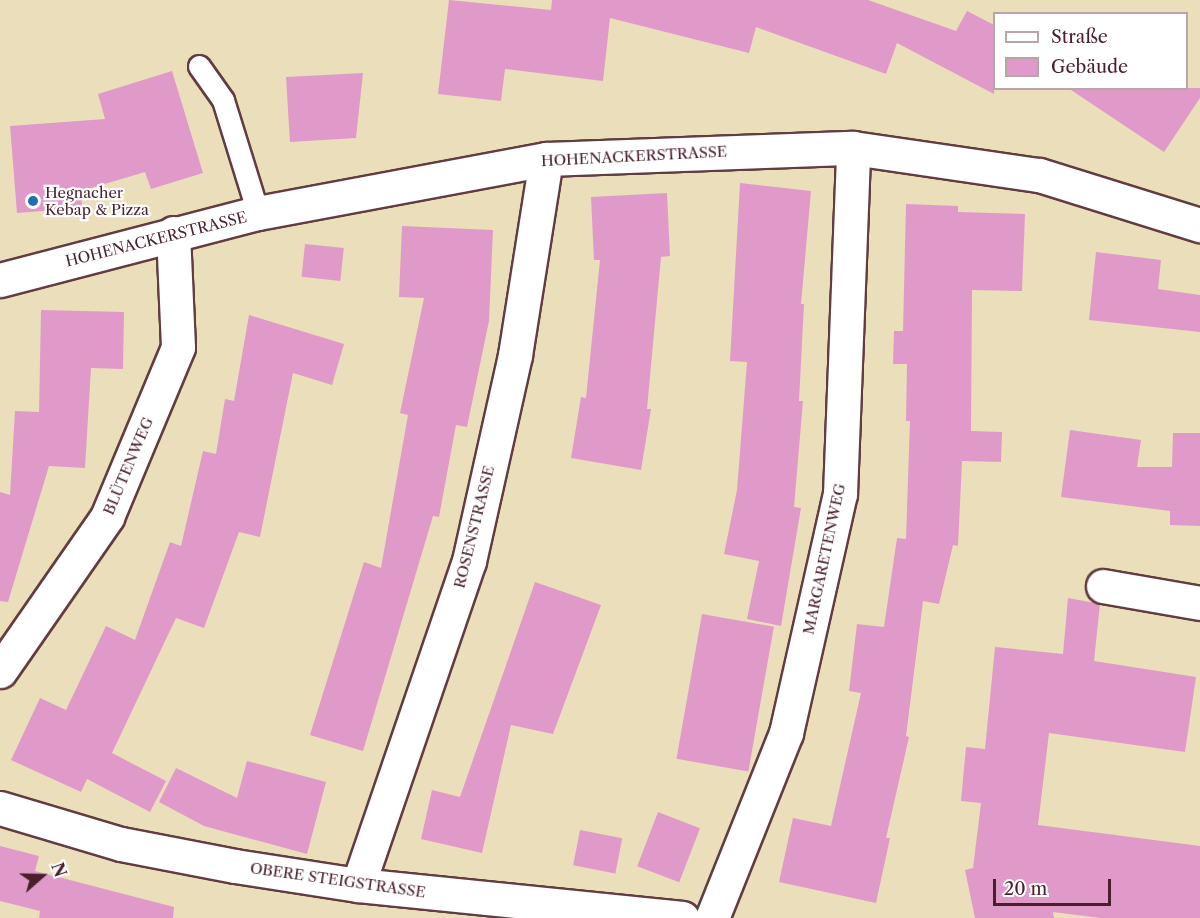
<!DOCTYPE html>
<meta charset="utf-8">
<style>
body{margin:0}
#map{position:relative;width:1200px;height:918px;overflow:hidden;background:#ebdeba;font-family:"Libre Caslon Text",serif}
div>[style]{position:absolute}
.building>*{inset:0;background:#e09ac9;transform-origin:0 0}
.roads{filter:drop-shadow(2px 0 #623c40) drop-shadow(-2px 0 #623c40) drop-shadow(0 2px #623c40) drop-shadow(0 -2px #623c40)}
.lane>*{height:21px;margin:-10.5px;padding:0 10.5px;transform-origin:10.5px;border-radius:10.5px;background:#fff}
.street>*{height:33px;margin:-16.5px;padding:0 16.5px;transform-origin:16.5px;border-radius:16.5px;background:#fff}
.dots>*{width:16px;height:16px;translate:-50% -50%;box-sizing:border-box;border:3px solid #fff;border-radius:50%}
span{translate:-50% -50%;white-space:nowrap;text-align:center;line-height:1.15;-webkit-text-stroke:4.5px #fff;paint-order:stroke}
.street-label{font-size:15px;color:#4a1f2b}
.poi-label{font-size:15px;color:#4a1f2b}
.left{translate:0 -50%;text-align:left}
.legend{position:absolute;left:993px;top:12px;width:195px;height:78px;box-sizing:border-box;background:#fff;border:2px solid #b7a5aa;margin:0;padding:8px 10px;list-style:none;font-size:18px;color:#4a1f2b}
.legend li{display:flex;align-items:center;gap:12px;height:30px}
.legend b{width:30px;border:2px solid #b7a5aa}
.north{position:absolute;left:12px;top:846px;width:60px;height:60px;-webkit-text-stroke:4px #fff;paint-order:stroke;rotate:70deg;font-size:16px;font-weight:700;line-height:24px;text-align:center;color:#4a1f2b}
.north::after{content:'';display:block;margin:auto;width:21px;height:27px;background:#4a1f2b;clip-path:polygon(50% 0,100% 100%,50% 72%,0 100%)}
.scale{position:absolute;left:993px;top:879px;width:118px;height:27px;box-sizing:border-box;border:3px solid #4a1f2b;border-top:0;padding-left:8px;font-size:18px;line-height:21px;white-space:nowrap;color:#4a1f2b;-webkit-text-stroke:4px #fff;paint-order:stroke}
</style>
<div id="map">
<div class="building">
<div style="clip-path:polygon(449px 0,551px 10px,552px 0,868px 0,956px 31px,967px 11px,994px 25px,994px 94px,897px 43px,886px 74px,756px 27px,749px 53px,610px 18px,603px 81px,505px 69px,501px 101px,438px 94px)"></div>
<div style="clip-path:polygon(172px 71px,203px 173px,151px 189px,145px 172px,81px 191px,82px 208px,17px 213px,10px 126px,105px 119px,98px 94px)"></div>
<div style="clip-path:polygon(363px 73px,356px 138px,290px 142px,286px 77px)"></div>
<div style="clip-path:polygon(1068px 88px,1200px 88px,1200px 98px,1164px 152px)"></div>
<div style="clip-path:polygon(740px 183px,811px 191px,801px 304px,804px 304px,799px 401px,803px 401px,794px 507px,801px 508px,781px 626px,747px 619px,759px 561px,724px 554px,737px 490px,747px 362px,730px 361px)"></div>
<div style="clip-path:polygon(667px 193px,670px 256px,661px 257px,647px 409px,651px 409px,641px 470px,571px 458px,581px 397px,586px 398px,600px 260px,594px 260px,591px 197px)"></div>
<div style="clip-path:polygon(906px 204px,958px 206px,958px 212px,1025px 214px,1022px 291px,972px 290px,971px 431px,1002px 432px,1001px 462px,962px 461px,958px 546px,953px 545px,939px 604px,923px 601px,906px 736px,909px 737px,886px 838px,890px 838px,876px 903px,779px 882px,793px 818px,831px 826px,861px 693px,849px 691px,857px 624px,884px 627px,897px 538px,906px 539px,910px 421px,906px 421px,907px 364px,893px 364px,894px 331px,903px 331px)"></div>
<div style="clip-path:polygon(402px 226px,493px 230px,489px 321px,467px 427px,456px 425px,439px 517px,433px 516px,363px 751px,310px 735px,364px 562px,381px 568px,408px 415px,400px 413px,424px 298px,399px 297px)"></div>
<div style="left:305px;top:244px;width:39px;height:33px;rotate:6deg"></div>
<div style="clip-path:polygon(1096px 252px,1161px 260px,1158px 289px,1200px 295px,1200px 332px,1089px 320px)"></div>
<div style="clip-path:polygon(41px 310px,124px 312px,123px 369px,91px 368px,85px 468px,49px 466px,8px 602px,0 601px,0 492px,10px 495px,15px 411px,39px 412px)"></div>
<div style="clip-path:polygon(249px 315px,344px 344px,332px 385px,293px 373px,260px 537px,239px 532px,204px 628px,176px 618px,112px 753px,166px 781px,150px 812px,87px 779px,81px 792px,11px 760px,40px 698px,66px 710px,106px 626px,135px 640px,170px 542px,181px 546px,203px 451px,216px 454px,225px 399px,234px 401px)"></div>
<div style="clip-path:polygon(1070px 430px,1141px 440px,1137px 467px,1172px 467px,1173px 433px,1200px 433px,1200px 526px,1170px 525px,1170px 511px,1061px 497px)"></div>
<div style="clip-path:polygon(535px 582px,601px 605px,553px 734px,511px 725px,482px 853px,421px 839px,432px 790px,460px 797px)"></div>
<div style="clip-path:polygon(1068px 598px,1100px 604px,1094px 661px,1196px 677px,1185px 752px,1049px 733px,1038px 825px,1200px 846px,1200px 918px,1101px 918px,1053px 912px,1054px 918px,975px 918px,965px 870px,973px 868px,981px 803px,961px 801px,966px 747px,985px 749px,995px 647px,1063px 654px)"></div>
<div style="left:702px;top:614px;width:73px;height:147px;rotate:10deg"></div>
<div style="clip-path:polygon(247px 761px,326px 782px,307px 854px,204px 826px,159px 802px,176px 768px,237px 798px)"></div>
<div style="left:658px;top:812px;width:45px;height:58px;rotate:21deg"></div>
<div style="left:580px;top:830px;width:43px;height:36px;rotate:11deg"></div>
<div style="clip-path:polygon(0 846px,39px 856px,35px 871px,174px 907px,173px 918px,39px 918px,40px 911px,0 901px)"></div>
</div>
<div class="roads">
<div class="lane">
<div style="left:199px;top:66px;width:42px;rotate:54.8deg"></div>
<div style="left:223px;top:100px;width:118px;rotate:72.8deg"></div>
</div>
<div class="street">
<div style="left:0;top:280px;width:267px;rotate:-14.6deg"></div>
<div style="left:258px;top:213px;width:293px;rotate:-10.6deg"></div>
<div style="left:546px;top:159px;width:307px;rotate:-2.1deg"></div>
<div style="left:853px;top:148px;width:188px;rotate:8.3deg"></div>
<div style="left:1039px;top:175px;width:169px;rotate:17.3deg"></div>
<div style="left:1103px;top:586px;width:98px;rotate:9.9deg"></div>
<div style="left:0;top:671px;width:188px;rotate:-55.2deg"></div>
<div style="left:107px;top:517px;width:184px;rotate:-67.3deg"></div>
<div style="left:178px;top:347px;width:114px;rotate:-92.5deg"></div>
<div style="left:0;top:808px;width:126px;rotate:16.6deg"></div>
<div style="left:121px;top:844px;width:116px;rotate:10.9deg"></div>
<div style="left:235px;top:866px;width:124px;rotate:8.8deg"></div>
<div style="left:358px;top:885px;width:326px;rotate:5.8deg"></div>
<div style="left:358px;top:885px;width:342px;rotate:-71.1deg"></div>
<div style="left:469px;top:561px;width:211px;rotate:-77.4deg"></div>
<div style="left:515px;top:355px;width:198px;rotate:-81deg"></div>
<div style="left:712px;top:918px;width:199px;rotate:-68.2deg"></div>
<div style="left:786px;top:733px;width:245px;rotate:-77.3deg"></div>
<div style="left:840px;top:494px;width:346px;rotate:-87.8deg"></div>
</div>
</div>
<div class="dots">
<div style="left:33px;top:201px;background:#1f6fb2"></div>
</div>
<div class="street-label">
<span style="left:634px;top:156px;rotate:-3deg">HOHENACKERSTRASSE</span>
<span style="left:156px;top:239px;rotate:-14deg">HOHENACKERSTRASSE</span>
<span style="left:128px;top:466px;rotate:-67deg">BLÜTENWEG</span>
<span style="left:474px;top:527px;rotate:-76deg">ROSENSTRASSE</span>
<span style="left:824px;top:559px;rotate:-78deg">MARGARETENWEG</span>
<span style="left:338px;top:880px;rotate:8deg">OBERE STEIGSTRASSE</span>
</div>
<div class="poi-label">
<span class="left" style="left:45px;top:201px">Hegnacher<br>Kebap &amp; Pizza</span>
</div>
<ul class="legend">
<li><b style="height:8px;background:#fff"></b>Straße</li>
<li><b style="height:16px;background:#e09ac9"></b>Gebäude</li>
</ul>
<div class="north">N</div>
<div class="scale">20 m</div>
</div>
